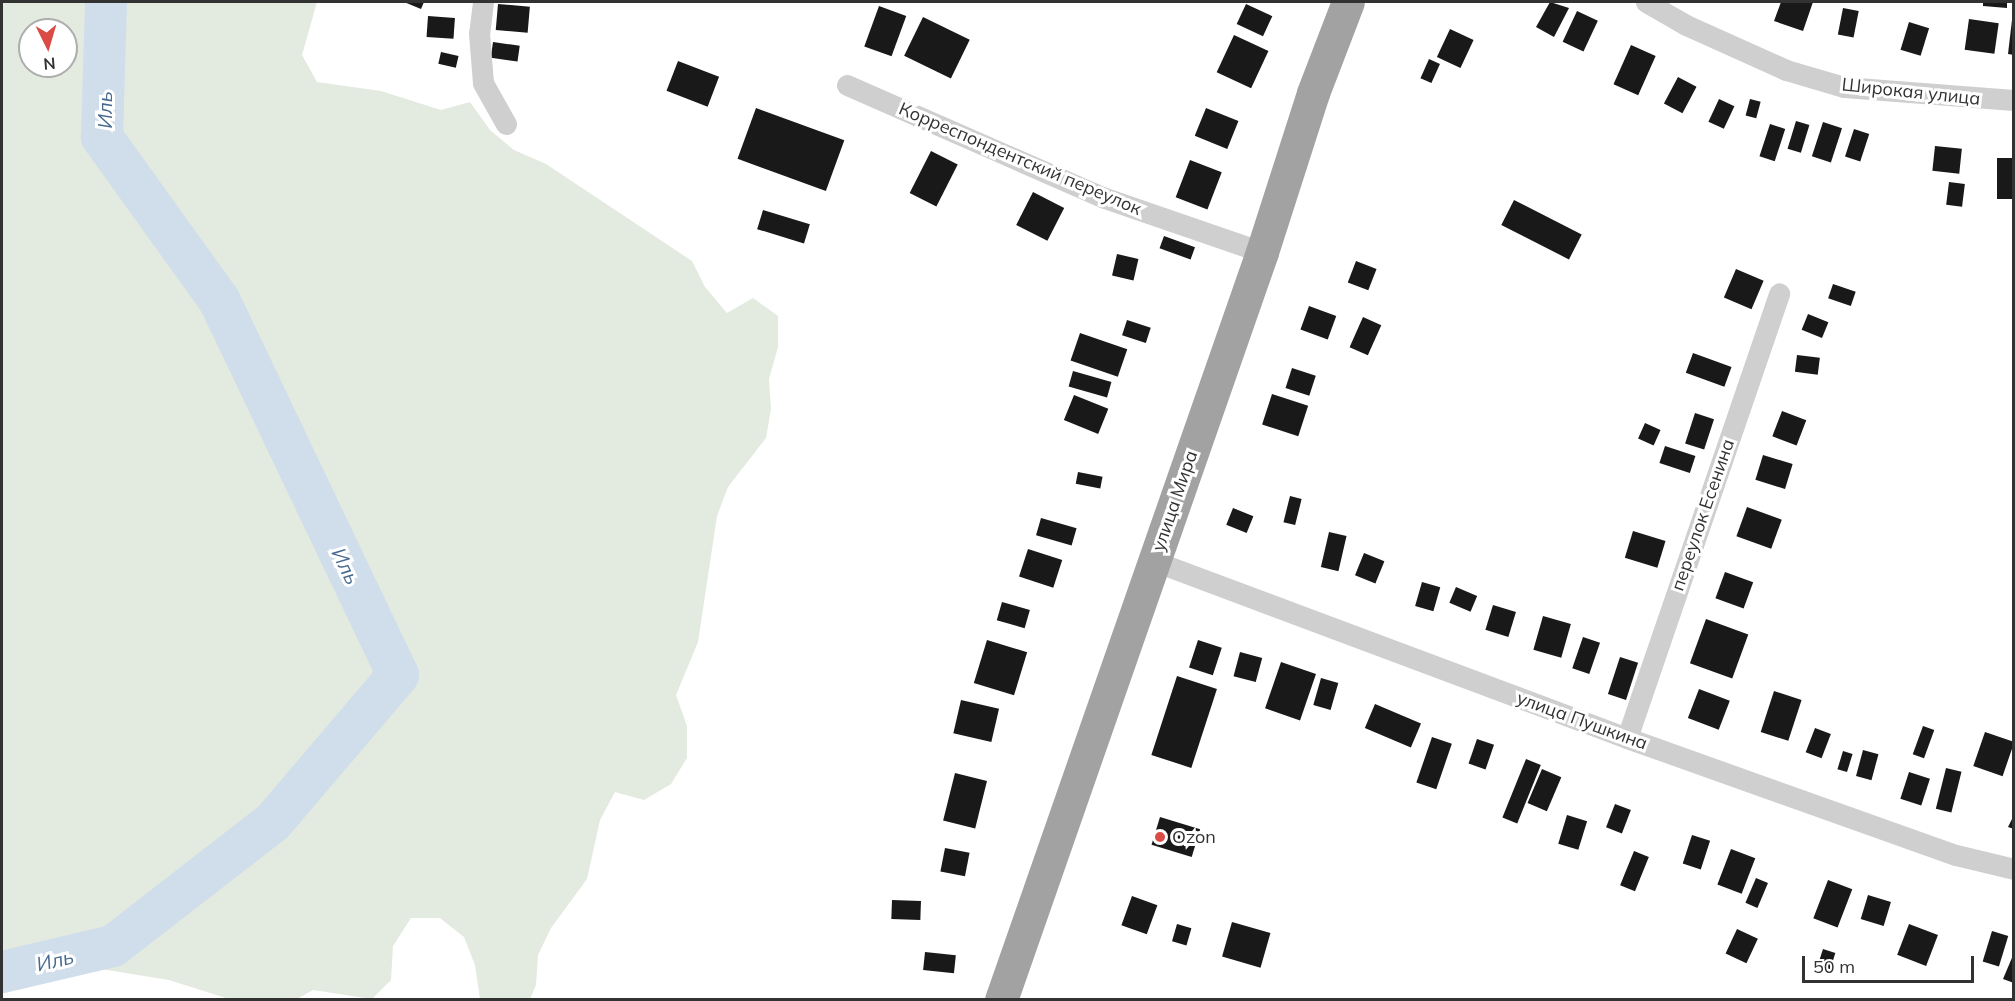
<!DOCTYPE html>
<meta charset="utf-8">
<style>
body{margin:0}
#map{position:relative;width:2015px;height:1001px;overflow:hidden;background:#fff;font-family:Mulish,sans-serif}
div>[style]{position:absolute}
.green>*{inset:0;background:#e3eadf}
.river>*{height:42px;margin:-21px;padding:0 21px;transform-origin:21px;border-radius:21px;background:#d0ddeb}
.building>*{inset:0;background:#191919;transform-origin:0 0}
.minor>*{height:21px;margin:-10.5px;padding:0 10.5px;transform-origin:10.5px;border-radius:10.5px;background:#cfcfcf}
.trunk>*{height:33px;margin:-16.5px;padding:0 16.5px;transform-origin:16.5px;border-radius:16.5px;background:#a2a2a2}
.dots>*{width:16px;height:16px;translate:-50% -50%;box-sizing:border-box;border:3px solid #fff;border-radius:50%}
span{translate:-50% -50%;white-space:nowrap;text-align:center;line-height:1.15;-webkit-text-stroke:6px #fff;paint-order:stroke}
.street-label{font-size:18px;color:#323232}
.poi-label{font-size:18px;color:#323232}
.left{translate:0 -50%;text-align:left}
.water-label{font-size:20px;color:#45698f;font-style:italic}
.frame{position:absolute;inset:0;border:3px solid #323232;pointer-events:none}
.north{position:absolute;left:18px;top:18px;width:60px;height:60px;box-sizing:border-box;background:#fff;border:2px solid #adadad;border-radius:50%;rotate:175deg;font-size:16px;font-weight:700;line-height:24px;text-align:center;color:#323232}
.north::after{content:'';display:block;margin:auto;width:21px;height:27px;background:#d94b44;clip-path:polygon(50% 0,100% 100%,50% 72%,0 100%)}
.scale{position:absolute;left:1802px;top:956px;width:172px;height:27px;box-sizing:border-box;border:3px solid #323232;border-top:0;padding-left:8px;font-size:18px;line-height:21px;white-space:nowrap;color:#323232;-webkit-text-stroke:4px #fff;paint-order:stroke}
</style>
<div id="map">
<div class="green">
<div style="clip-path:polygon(evenodd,2px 2px,317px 2px,302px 55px,317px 82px,381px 91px,441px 110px,470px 102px,490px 130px,514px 150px,546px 164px,692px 261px,705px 287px,727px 313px,753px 298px,778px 316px,778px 347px,769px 379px,771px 409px,766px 438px,728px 487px,717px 516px,698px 642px,676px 695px,687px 726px,687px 758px,671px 784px,644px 800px,615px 792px,600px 820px,587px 879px,551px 928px,538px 955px,536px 985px,530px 999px,480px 999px,475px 965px,464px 937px,440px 918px,411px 918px,393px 946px,391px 980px,372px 999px,313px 990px,297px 999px,229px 999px,169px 980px,2px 953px,2px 2px,30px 30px,66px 30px,66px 66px,30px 66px,30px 30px)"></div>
</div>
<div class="river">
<div style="left:2px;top:972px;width:114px;rotate:-13.2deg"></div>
<div style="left:113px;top:946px;width:202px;rotate:-37.8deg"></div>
<div style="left:273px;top:822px;width:193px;rotate:-49.6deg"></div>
<div style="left:398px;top:675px;width:416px;rotate:-115.5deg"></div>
<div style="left:219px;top:300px;width:201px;rotate:-125.7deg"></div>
<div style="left:102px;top:137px;width:135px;rotate:-88.3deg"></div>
</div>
<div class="building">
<div style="clip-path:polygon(404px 2px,424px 2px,421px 9px)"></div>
<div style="clip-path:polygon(1550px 2px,1569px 8px,1554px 37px,1536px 27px)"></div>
<div style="clip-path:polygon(1781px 2px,1813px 2px,1803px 31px,1774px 21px)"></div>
<div style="clip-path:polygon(1983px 2px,2007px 2px,2007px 8px,1983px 6px)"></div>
<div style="left:498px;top:4px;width:32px;height:26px;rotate:5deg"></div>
<div style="left:1246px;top:4px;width:29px;height:22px;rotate:25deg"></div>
<div style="left:879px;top:6px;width:29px;height:43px;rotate:20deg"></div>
<div style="left:1843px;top:8px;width:16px;height:27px;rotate:11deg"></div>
<div style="left:1577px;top:11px;width:23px;height:34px;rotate:25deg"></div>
<div style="left:428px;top:16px;width:27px;height:21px;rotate:4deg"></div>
<div style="left:923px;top:17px;width:52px;height:43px;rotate:26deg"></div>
<div style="left:1969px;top:19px;width:30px;height:31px;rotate:8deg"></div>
<div style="clip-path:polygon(2012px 20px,2014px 20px,2014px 55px,2008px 54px)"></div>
<div style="left:1909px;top:22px;width:21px;height:29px;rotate:17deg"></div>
<div style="left:1450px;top:29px;width:26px;height:31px;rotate:25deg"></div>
<div style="left:1234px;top:35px;width:38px;height:41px;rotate:25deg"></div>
<div style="left:493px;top:42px;width:27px;height:16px;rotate:8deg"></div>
<div style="left:1631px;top:45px;width:27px;height:43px;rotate:24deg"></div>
<div style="left:441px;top:52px;width:18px;height:12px;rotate:13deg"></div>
<div style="left:1429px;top:59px;width:12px;height:21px;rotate:24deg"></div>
<div style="left:678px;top:61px;width:44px;height:32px;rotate:21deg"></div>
<div style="left:1678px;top:77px;width:21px;height:30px;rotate:28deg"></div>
<div style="left:1719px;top:99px;width:17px;height:25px;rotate:25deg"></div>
<div style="left:1750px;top:99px;width:11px;height:17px;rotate:15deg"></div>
<div style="left:756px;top:108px;width:94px;height:54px;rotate:20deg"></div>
<div style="left:1206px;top:108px;width:35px;height:30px;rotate:22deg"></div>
<div style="left:1796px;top:121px;width:14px;height:29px;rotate:17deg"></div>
<div style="left:1823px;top:122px;width:20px;height:36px;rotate:18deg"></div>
<div style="left:1770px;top:124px;width:16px;height:34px;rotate:18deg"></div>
<div style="left:1854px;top:129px;width:16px;height:29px;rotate:18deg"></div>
<div style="left:1935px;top:146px;width:27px;height:25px;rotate:6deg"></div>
<div style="left:931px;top:151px;width:30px;height:47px;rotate:27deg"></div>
<div style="left:1997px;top:158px;width:17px;height:41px"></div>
<div style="left:1190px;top:160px;width:34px;height:40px;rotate:21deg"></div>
<div style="left:1949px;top:182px;width:16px;height:23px;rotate:7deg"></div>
<div style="left:1033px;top:192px;width:35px;height:37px;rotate:27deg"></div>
<div style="left:1514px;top:200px;width:76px;height:28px;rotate:27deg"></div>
<div style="left:763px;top:210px;width:49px;height:20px;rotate:17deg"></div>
<div style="left:1164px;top:236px;width:33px;height:13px;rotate:20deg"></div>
<div style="left:1117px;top:254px;width:22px;height:22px;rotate:13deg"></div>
<div style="left:1356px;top:261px;width:22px;height:23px;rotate:21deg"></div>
<div style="left:1736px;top:269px;width:30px;height:31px;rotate:23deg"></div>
<div style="left:1833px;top:284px;width:24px;height:15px;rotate:19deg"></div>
<div style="left:1309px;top:306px;width:29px;height:25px;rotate:20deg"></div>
<div style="left:1808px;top:314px;width:22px;height:17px;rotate:22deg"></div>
<div style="left:1363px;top:317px;width:20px;height:33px;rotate:24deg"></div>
<div style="left:1127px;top:320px;width:25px;height:16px;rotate:18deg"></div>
<div style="left:1080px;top:333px;width:50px;height:29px;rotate:19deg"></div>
<div style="left:1693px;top:353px;width:41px;height:21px;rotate:20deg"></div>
<div style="left:1797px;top:355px;width:23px;height:17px;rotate:7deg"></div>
<div style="left:1292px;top:368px;width:25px;height:21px;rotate:18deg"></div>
<div style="left:1073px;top:371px;width:40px;height:16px;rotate:16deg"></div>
<div style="left:1272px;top:394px;width:38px;height:32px;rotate:18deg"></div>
<div style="left:1074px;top:395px;width:37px;height:27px;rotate:22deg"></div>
<div style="left:1782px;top:411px;width:26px;height:27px;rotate:21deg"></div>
<div style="left:1695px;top:413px;width:20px;height:32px;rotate:18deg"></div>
<div style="left:1645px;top:423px;width:17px;height:17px;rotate:24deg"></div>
<div style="left:1665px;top:446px;width:32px;height:18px;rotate:18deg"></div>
<div style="left:1763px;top:455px;width:31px;height:26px;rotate:17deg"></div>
<div style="left:1078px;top:472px;width:25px;height:12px;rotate:11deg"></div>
<div style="left:1290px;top:496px;width:12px;height:27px;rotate:14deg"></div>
<div style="left:1747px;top:507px;width:37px;height:31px;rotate:20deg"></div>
<div style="left:1233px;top:508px;width:22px;height:18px;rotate:22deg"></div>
<div style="left:1041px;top:518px;width:37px;height:18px;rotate:16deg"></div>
<div style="left:1633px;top:531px;width:34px;height:28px;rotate:17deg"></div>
<div style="left:1329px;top:532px;width:18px;height:36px;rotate:13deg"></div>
<div style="left:1028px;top:549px;width:36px;height:29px;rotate:18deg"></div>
<div style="left:1364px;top:553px;width:22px;height:24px;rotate:22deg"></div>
<div style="left:1725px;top:572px;width:30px;height:28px;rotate:20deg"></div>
<div style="left:1422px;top:582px;width:19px;height:25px;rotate:16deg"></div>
<div style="left:1456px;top:587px;width:23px;height:17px;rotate:23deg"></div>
<div style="left:1002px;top:602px;width:29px;height:19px;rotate:16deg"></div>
<div style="left:1493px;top:605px;width:24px;height:26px;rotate:17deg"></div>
<div style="left:1543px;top:616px;width:29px;height:35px;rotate:16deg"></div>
<div style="left:1706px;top:619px;width:45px;height:47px;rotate:20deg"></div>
<div style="left:1583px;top:637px;width:18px;height:33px;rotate:19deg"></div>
<div style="left:987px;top:640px;width:42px;height:45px;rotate:17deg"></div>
<div style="left:1198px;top:640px;width:25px;height:29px;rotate:18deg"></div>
<div style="left:1240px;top:652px;width:23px;height:25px;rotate:15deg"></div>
<div style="left:1620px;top:657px;width:19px;height:39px;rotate:18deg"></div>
<div style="left:1281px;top:662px;width:37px;height:49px;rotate:19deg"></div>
<div style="left:1177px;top:676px;width:42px;height:83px;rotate:18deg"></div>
<div style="left:1321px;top:678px;width:18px;height:28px;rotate:16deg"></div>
<div style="left:1699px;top:689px;width:33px;height:31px;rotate:21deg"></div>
<div style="left:1774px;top:691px;width:29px;height:43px;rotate:18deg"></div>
<div style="left:961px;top:700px;width:39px;height:34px;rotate:13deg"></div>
<div style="left:1375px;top:704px;width:50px;height:26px;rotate:23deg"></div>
<div style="left:1923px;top:726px;width:12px;height:30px;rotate:20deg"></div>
<div style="left:1815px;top:728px;width:17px;height:26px;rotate:21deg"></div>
<div style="left:1985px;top:732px;width:31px;height:36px;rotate:19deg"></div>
<div style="left:1432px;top:737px;width:21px;height:48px;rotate:19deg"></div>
<div style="left:1477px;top:739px;width:18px;height:26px;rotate:19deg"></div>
<div style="left:1863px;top:750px;width:16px;height:27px;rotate:15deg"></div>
<div style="left:1843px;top:751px;width:10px;height:19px;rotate:17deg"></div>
<div style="left:1526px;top:759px;width:16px;height:63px;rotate:22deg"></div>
<div style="left:1946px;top:768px;width:16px;height:42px;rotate:14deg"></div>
<div style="left:1542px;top:769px;width:21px;height:37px;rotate:23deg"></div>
<div style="left:1909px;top:772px;width:22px;height:28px;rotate:18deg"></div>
<div style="left:955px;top:773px;width:33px;height:49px;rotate:14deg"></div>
<div style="left:1615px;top:804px;width:17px;height:25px;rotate:21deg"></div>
<div style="left:1567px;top:815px;width:21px;height:30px;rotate:17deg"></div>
<div style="clip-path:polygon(2014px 815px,2014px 829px,2008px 827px)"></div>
<div style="left:1160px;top:817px;width:42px;height:29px;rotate:17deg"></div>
<div style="left:1692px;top:835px;width:19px;height:30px;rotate:18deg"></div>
<div style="left:945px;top:848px;width:25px;height:24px;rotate:11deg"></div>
<div style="left:1731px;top:849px;width:26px;height:38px;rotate:21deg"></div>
<div style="left:1634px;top:851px;width:16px;height:37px;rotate:22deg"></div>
<div style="left:1756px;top:878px;width:13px;height:27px;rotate:23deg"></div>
<div style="left:1828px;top:880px;width:26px;height:41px;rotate:21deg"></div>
<div style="left:1868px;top:895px;width:24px;height:25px;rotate:17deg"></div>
<div style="left:1132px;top:896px;width:27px;height:31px;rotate:20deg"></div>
<div style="left:892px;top:900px;width:29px;height:19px;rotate:2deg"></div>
<div style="left:1232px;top:922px;width:40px;height:36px;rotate:16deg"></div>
<div style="left:1177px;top:924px;width:15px;height:18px;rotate:16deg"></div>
<div style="left:1909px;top:924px;width:31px;height:33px;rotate:21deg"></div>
<div style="left:1737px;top:929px;width:23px;height:27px;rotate:25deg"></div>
<div style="left:1992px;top:931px;width:17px;height:32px;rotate:17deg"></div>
<div style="left:1823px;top:949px;width:13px;height:17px;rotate:18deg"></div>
<div style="left:925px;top:952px;width:31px;height:18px;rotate:6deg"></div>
<div style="clip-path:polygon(2014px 953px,2014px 983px,2003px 979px)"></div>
</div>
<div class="minor">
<div style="left:483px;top:2px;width:31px;rotate:97deg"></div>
<div style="left:479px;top:33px;width:50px;rotate:85.4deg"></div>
<div style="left:483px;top:83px;width:47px;rotate:60.7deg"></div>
<div style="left:1646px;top:2px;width:46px;rotate:29.9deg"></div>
<div style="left:1686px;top:25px;width:110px;rotate:24.2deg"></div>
<div style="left:1786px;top:70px;width:60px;rotate:16.3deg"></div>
<div style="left:1844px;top:87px;width:170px;rotate:4.4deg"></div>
<div style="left:847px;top:85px;width:279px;rotate:23.7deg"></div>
<div style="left:1102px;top:197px;width:169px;rotate:19deg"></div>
<div style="left:1154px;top:561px;width:505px;rotate:20.52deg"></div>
<div style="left:1627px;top:738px;width:349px;rotate:19.6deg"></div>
<div style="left:1956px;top:855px;width:60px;rotate:13.6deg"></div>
<div style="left:1627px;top:738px;width:470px;rotate:-71.1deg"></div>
</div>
<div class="trunk">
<div style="left:1001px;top:1000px;width:792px;rotate:-70.76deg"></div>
<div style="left:1262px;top:252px;width:167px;rotate:-72.2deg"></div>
<div style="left:1313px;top:93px;width:97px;rotate:-69deg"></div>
</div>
<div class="dots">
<div style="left:1160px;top:837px;background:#d94b44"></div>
</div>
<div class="street-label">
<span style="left:1911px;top:92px;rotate:6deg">Широкая улица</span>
<span style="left:1020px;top:159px;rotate:23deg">Корреспондентский переулок</span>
<span style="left:1175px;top:501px;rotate:-71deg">улица Мира</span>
<span style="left:1703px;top:515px;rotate:-71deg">переулок Есенина</span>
<span style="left:1582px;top:721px;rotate:20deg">улица Пушкина</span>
</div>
<div class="poi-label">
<span class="left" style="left:1172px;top:837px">Ozon</span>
</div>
<div class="water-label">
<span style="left:104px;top:110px;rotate:-90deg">Иль</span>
<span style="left:346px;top:566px;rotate:64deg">Иль</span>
<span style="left:55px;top:960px;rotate:-13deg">Иль</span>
</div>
<div class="frame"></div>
<div class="north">N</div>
<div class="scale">50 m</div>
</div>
